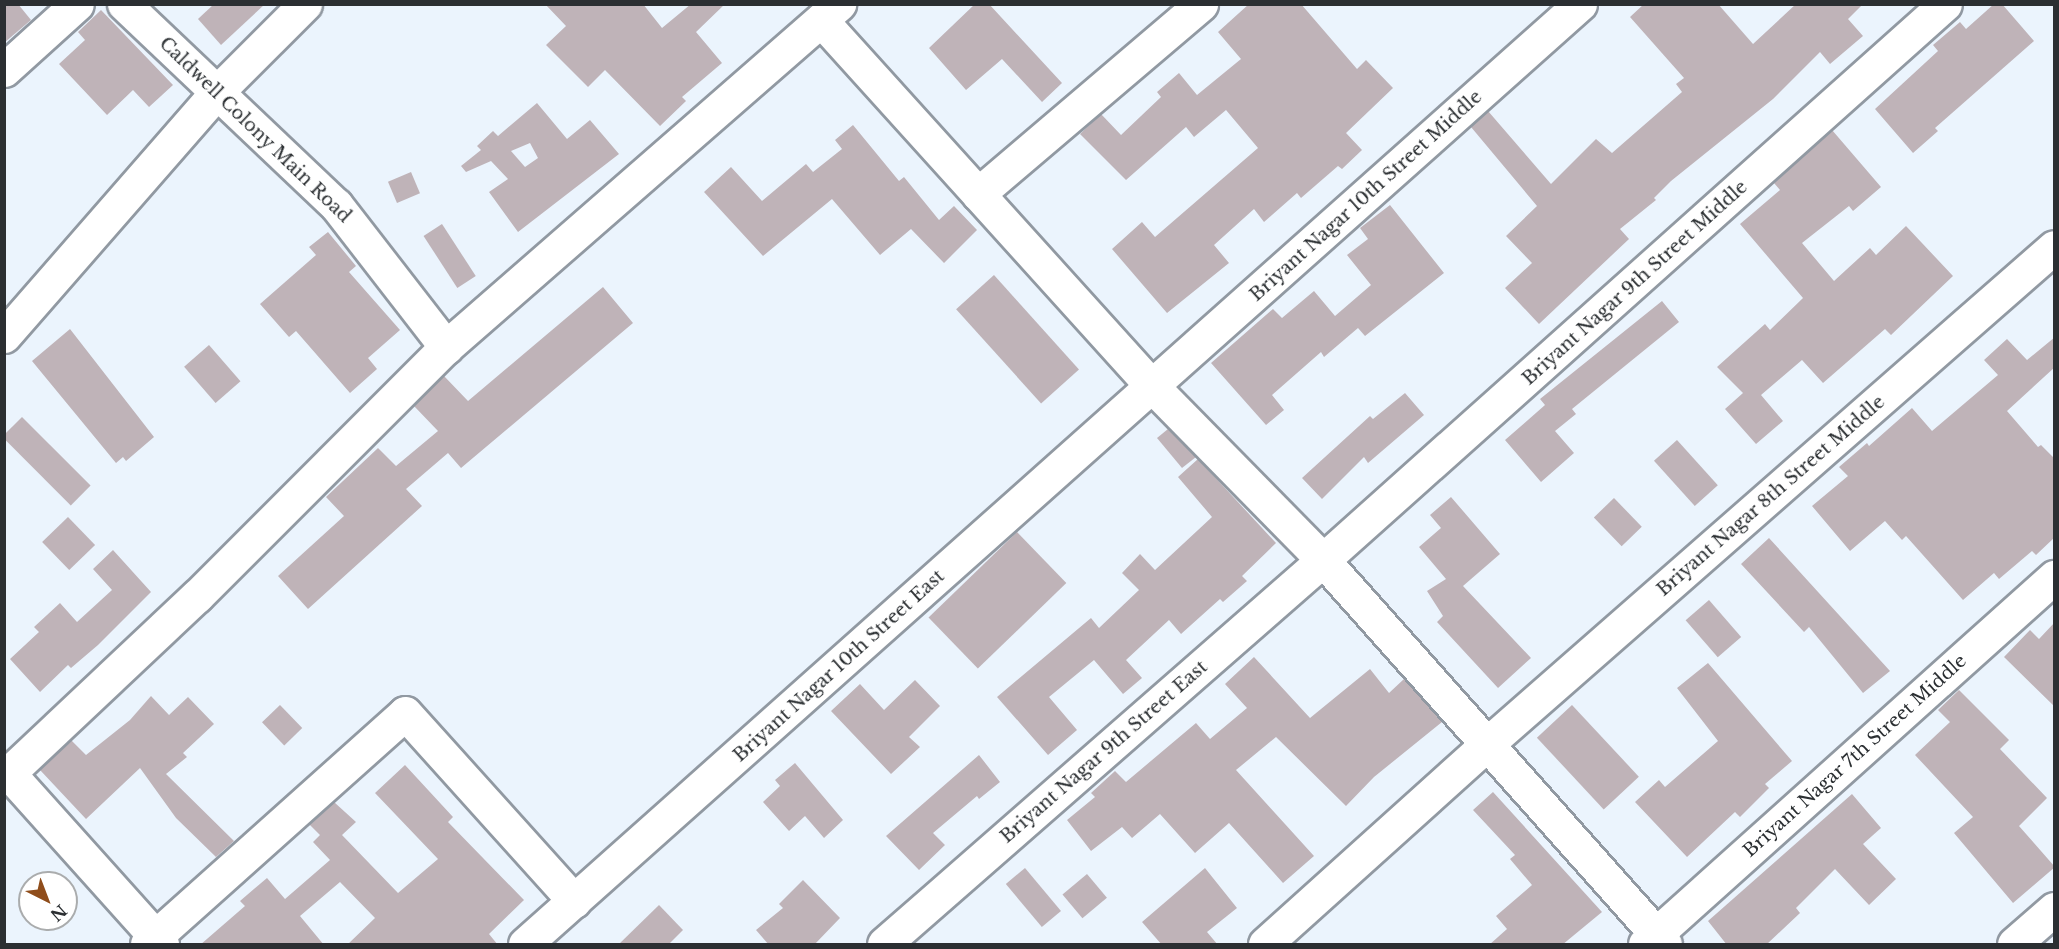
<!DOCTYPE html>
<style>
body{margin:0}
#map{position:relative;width:2059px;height:949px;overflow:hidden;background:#ebf4fd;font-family:"Libre Baskerville",serif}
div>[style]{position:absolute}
.building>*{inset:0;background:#bfb3b8;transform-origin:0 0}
.roads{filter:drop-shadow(2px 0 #9199a2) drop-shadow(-2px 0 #9199a2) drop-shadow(0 2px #9199a2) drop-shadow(0 -2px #9199a2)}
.minor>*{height:33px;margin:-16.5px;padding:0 16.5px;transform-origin:16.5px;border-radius:16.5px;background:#fff}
span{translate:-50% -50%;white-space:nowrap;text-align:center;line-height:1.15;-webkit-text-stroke:6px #fff;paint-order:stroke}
.street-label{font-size:18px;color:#2b2f32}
.frame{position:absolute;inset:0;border:6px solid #2b2f32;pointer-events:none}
.north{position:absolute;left:18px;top:871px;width:60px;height:60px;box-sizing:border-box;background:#fff;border:2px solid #aaacad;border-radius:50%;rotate:138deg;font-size:16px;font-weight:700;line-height:24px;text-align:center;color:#2b2f32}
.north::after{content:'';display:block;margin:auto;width:21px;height:27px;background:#8f4d1b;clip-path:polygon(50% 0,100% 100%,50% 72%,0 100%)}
</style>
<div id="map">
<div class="building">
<div style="clip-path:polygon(4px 4px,18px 4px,31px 20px,4px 43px)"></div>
<div style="clip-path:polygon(214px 4px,265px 4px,221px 45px,198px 19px)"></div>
<div style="clip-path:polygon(545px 4px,643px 4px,662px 28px,691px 4px,725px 4px,696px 32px,722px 63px,682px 97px,686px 101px,660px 126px,605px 70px,588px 87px,546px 45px,566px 26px)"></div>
<div style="clip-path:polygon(975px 4px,989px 4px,1062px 83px,1042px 102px,1002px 59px,966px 90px,929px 48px)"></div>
<div style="clip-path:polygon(1249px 4px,1301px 4px,1357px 69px,1366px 60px,1393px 88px,1346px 133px,1362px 150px,1342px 169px,1338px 166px,1301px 198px,1297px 193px,1264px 222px,1254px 209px,1214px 245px,1229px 263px,1167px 313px,1112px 249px,1142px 222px,1155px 237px,1258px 148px,1226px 110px,1194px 137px,1186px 127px,1126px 180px,1080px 134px,1101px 114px,1121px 135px,1161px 97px,1157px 92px,1179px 73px,1197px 95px,1241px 59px,1218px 32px)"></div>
<div style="clip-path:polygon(1644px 4px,1718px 4px,1753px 44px,1796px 4px,1863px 4px,1848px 19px,1863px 36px,1830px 64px,1820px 52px,1773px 99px,1671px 181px,1654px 198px,1656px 200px,1620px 229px,1629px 239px,1539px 324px,1505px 288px,1532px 263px,1506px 236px,1537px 206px,1471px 127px,1488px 111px,1551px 184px,1596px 139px,1612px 153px,1682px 92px,1676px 84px,1684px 78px,1630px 17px)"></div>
<div style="clip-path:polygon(1994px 4px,2002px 4px,2034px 41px,1935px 128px,1938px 131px,1913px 153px,1875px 109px,1938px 51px,1933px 45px,1960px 22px,1966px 29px)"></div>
<div style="clip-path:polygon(101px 10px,173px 85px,149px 107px,133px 90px,107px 115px,59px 64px,85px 40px,78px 32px)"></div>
<div style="clip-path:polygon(evenodd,537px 103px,567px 139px,590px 120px,619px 154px,518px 232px,489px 192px,508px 179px,491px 161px,466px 172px,461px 166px,481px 150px,477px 146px,493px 131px,498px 136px,537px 103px,530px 143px,538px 158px,525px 167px,511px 151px,530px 143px)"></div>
<div style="clip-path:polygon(853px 125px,899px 181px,904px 177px,939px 220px,954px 206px,977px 230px,944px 263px,911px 229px,880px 255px,832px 199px,763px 256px,704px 192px,731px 167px,762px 201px,806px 164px,813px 172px,842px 149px,835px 140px)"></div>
<div style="clip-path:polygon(1832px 130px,1881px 187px,1853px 211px,1849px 206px,1802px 243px,1834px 281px,1870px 248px,1876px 255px,1906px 226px,1953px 276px,1891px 335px,1885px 329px,1823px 383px,1802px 360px,1761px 395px,1783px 421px,1756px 444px,1725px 409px,1743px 393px,1717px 367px,1765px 324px,1770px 330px,1803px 298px,1740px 224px,1780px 190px,1774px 183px)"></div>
<div style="left:411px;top:172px;width:23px;height:25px;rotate:67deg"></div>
<div style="clip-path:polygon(1390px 205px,1444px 273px,1365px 336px,1358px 328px,1324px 357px,1321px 352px,1272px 395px,1284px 410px,1266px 425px,1211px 363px,1273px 309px,1282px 318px,1314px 291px,1335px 316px,1371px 285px,1347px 255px,1368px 239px,1360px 228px)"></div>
<div style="left:442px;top:224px;width:62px;height:22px;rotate:57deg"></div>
<div style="clip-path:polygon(328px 232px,356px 266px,349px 272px,400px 330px,368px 358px,377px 369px,350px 393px,296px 331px,289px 337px,260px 304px,316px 255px,309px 247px)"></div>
<div style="left:994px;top:275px;width:127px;height:51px;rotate:48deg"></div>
<div style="clip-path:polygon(603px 287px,633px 323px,461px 468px,448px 453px,406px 489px,422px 506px,308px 609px,278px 576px,344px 516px,326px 497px,378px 448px,396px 466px,438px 431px,414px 406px,444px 376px,468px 401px)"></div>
<div style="clip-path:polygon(1662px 301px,1679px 322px,1572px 409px,1576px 414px,1555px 431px,1574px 453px,1541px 482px,1505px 440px,1545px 405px,1540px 399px)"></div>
<div style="clip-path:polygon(70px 329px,154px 437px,126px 461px,123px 457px,116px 463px,32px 361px)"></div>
<div style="clip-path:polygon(2055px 337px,2055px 367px,2007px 411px,2038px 447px,2041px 445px,2055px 459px,2055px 537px,2036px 555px,2032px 551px,1999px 579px,1994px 573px,1963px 600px,1906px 536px,1902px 540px,1885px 521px,1850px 551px,1812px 506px,1848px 476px,1839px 467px,1867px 443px,1869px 446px,1912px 408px,1932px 431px,1998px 375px,1984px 360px,2007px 339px,2027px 360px)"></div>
<div style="left:209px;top:345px;width:48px;height:33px;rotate:49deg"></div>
<div style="clip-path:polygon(1405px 393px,1424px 415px,1368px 463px,1364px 457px,1322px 499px,1302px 478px,1370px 416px,1373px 419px)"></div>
<div style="left:22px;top:417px;width:97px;height:28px;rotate:45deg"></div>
<div style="clip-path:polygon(1168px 429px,1196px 457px,1182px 468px,1157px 438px)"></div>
<div style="left:1677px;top:440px;width:61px;height:31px;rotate:48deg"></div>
<div style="clip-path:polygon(1198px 459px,1276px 543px,1242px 576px,1247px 581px,1223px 602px,1220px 599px,1181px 634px,1169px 620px,1126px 660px,1142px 678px,1123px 694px,1094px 660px,1049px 697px,1077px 730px,1048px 755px,997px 697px,1091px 618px,1099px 628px,1139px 590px,1122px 573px,1140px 554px,1155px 570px,1212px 517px,1178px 477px)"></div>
<div style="clip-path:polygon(1451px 497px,1500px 554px,1463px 586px,1531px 658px,1498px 688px,1437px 622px,1443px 616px,1427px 591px,1446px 579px,1419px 547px,1441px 528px,1430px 515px)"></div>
<div style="left:1614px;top:498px;width:40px;height:28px;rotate:46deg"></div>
<div style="left:68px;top:517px;width:39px;height:36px;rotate:46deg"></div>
<div style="left:1017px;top:532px;width:71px;height:123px;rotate:46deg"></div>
<div style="clip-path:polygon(1769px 538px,1890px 671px,1863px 693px,1809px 627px,1804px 632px,1741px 564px)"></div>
<div style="clip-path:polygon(113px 550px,151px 592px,98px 645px,71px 668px,68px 665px,40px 692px,10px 659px,39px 632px,34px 627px,60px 603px,77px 622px,112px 590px,93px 569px)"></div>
<div style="left:1709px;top:600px;width:49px;height:31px;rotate:49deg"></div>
<div style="clip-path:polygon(2055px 622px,2055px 707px,2004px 657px,2030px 630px,2039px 639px)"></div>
<div style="clip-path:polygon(1254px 657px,1310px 718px,1370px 669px,1389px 693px,1404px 679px,1442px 722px,1374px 777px,1346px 806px,1276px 737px,1236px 770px,1314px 856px,1283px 883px,1229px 823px,1195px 853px,1160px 814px,1132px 838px,1122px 827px,1091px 851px,1067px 820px,1095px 797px,1091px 793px,1115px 771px,1126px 782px,1196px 723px,1210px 739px,1247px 708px,1225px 684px)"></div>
<div style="clip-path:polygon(1708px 663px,1792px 761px,1765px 784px,1769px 788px,1740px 817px,1735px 812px,1687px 857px,1635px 802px,1659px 780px,1665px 787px,1718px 741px,1677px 688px)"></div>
<div style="clip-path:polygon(915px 680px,940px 706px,909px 737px,920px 747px,891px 774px,831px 711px,860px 684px,884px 710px)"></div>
<div style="clip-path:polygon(1959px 690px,2009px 740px,2000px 749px,2047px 798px,2019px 826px,2055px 867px,2013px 903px,1954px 833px,1973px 817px,1915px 755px,1950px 722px,1938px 710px)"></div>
<div style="clip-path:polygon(151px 696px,169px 715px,188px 697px,214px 724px,183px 753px,187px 757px,166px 774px,234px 841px,216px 857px,176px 818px,140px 768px,86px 819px,40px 770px,71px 740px,86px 755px,130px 720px)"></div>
<div style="left:280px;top:705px;width:32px;height:25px;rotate:46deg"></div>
<div style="left:1572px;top:705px;width:98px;height:48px;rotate:47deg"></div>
<div style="clip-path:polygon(979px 755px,1000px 782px,979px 799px,977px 796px,933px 833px,945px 845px,919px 870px,886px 836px)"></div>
<div style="clip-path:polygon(795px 763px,843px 820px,824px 838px,805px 816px,789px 831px,763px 802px,780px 786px,775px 780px)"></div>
<div style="clip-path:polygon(405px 765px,453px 817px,448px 822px,524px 900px,489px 934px,498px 945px,347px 945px,375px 918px,340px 882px,300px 916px,324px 945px,200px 945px,245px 906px,240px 901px,267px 878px,285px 899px,330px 860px,313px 842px,320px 835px,309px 824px,334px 802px,356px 822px,342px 835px,398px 893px,438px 859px,375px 793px)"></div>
<div style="clip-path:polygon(1493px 792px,1602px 912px,1562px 945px,1489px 945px,1507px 929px,1496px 916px,1532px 885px,1510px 859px,1515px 855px,1473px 810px)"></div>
<div style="clip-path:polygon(1852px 794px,1881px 828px,1863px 844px,1896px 879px,1869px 905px,1835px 869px,1796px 908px,1800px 913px,1766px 945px,1727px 945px,1708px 921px)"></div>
<div style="left:1025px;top:868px;width:56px;height:25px;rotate:50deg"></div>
<div style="clip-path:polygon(1205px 868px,1237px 908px,1207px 932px,1218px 945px,1162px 945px,1142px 922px)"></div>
<div style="left:1087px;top:874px;width:31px;height:32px;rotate:50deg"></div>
<div style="clip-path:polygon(803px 880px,840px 918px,814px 945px,769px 945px,756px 930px,783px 908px,779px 904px)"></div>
<div style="clip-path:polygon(659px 905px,683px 930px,668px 945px,618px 945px)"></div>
</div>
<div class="roads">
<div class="minor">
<div style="left:124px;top:4px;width:292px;rotate:43.5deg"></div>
<div style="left:336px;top:205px;width:180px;rotate:52.2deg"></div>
<div style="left:821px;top:20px;width:495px;rotate:47.9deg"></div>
<div style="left:1153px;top:387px;width:243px;rotate:45.5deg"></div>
<div style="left:1323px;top:560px;width:514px;rotate:48.31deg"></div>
<div style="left:4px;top:70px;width:98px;rotate:-42.1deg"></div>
<div style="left:978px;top:194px;width:293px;rotate:-40.4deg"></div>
<div style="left:4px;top:336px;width:325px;rotate:-48.9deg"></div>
<div style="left:218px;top:91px;width:123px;rotate:-45deg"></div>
<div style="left:147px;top:944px;width:346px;rotate:-41.8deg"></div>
<div style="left:405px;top:713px;width:253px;rotate:48deg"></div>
<div style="left:162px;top:944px;width:222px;rotate:-131.9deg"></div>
<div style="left:14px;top:779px;width:9px;rotate:-111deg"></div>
<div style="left:11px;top:771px;width:255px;rotate:-43.3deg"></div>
<div style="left:197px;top:596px;width:352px;rotate:-45deg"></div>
<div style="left:446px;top:347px;width:522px;rotate:-41.11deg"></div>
<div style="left:525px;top:944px;width:1413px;rotate:-41.7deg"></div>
<div style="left:884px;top:944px;width:583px;rotate:-41.18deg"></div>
<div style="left:1323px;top:560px;width:834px;rotate:-41.79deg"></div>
<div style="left:1265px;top:944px;width:297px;rotate:-42deg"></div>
<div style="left:1486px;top:745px;width:755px;rotate:-41.24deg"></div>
<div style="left:1645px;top:944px;width:550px;rotate:-41.9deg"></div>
<div style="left:2014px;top:944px;width:53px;rotate:-41.2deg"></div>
</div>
</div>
<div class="street-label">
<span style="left:255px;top:130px;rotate:44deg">Caldwell Colony Main Road</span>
<span style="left:1366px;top:196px;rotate:-42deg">Briyant Nagar 10th Street Middle</span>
<span style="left:1635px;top:283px;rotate:-42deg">Briyant Nagar 9th Street Middle</span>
<span style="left:1771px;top:496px;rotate:-41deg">Briyant Nagar 8th Street Middle</span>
<span style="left:839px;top:666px;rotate:-42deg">Briyant Nagar 10th Street East</span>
<span style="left:1104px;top:752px;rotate:-41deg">Briyant Nagar 9th Street East</span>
<span style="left:1855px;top:756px;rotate:-42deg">Briyant Nagar 7th Street Middle</span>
</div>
<div class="frame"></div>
<div class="north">N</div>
</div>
